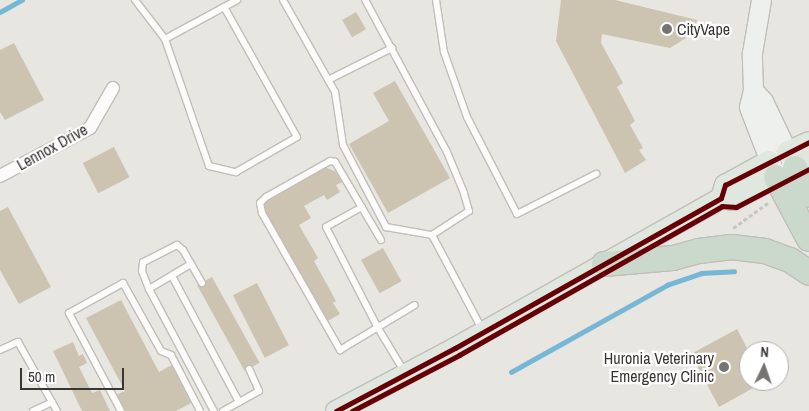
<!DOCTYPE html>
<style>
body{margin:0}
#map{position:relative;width:809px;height:411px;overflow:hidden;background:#e8e6e0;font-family:"Archivo Narrow",sans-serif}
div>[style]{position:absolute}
.stream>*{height:4.5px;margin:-2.25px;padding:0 2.25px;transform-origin:2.25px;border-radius:2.25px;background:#77b7d6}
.building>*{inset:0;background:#ccc3b1;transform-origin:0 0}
.path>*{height:2.5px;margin-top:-1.25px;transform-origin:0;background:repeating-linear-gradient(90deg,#c5c5c3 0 4px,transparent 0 6.5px)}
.roads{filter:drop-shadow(1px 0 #c0beba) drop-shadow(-1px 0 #c0beba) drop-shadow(0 1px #c0beba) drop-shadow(0 -1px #c0beba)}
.lane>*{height:6px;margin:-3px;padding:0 3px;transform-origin:3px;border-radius:3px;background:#fcfbfa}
.street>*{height:12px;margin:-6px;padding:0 6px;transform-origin:6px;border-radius:6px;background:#fcfbfa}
.secondary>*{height:19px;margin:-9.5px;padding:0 9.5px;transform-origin:9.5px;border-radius:9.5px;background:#edf0ed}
.primary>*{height:20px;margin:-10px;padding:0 10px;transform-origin:10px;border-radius:10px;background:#dfe7de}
.highway>*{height:24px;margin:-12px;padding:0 12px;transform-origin:12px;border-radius:12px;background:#cbd9cc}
.bus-1>*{height:5px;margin:-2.5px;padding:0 2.5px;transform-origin:2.5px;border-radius:2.5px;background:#660006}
.bus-2>*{height:5px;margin:-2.5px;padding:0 2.5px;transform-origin:2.5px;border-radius:2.5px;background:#660006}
.dots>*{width:14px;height:14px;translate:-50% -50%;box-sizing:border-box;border:2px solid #fff;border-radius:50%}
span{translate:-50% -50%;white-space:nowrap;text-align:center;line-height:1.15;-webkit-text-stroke:4.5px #fff;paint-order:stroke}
.poi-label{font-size:16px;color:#393733}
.left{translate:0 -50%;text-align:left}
.right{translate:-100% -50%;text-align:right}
.street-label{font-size:16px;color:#393733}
.north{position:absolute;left:739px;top:341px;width:50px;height:50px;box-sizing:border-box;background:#fff;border:1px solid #b0afad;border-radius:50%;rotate:3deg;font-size:14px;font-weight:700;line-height:20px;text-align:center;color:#393733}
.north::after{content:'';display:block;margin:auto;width:18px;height:22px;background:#767470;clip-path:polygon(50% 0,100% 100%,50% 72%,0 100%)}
.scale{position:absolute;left:20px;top:368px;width:104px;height:22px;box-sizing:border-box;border:2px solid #393733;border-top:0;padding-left:6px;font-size:15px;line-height:18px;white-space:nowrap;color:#393733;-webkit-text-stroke:4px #fff;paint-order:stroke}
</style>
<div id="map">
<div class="stream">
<div style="left:0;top:12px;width:25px;rotate:-29deg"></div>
<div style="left:511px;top:372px;width:179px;rotate:-29.1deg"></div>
<div style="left:667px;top:285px;width:36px;rotate:-19deg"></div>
<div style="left:701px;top:273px;width:33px;rotate:-3deg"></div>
</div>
<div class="building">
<div style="clip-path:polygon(561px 0,615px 0,697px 20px,694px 33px,670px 48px,602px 34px,601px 43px,623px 83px,617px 87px,635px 121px,630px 125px,643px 148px,639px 150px,646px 160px,625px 173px,556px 41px)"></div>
<div style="left:356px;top:12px;width:20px;height:16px;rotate:60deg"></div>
<div style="clip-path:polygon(14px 43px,44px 100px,5px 120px,0 112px,0 50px)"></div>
<div style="clip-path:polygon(395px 81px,450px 178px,388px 213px,349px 144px,389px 121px,373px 93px)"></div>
<div style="left:114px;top:147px;width:34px;height:35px;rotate:63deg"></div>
<div style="clip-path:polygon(324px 167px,335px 171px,342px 182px,336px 185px,340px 192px,327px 200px,324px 195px,304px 206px,311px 218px,299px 225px,318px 258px,314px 261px,336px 301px,333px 303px,340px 314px,326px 322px,262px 211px,266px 200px)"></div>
<div style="clip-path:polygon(8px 207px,51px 287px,19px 304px,0 270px,0 211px)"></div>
<div style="left:383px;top:248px;width:38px;height:25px;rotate:61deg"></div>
<div style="left:212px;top:277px;width:98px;height:17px;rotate:61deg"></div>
<div style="left:257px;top:283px;width:70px;height:27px;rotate:63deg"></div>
<div style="clip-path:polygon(121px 300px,159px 372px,172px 365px,191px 403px,176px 411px,124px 411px,116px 395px,125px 391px,86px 318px)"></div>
<div style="clip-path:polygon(737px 329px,749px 352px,749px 381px,766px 381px,719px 407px,691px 354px)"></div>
<div style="clip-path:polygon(73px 342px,79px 356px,83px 354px,87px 363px,79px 367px,92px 393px,100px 390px,110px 411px,82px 411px,53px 351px)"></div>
</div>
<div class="path">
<div style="left:733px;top:228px;width:44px;rotate:-35.8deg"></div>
</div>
<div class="roads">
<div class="lane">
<div style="left:135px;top:0;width:49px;rotate:52.4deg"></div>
<div style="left:165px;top:39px;width:134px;rotate:70.9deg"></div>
<div style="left:209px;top:166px;width:28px;rotate:13deg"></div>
<div style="left:236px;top:172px;width:70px;rotate:-29.8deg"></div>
<div style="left:297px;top:137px;width:149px;rotate:-119.3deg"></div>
<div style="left:283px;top:0;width:106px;rotate:60.5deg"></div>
<div style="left:335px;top:92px;width:54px;rotate:81.4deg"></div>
<div style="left:343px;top:145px;width:93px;rotate:62.3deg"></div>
<div style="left:386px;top:227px;width:47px;rotate:9.9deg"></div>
<div style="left:432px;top:235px;width:44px;rotate:-33deg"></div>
<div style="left:469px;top:211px;width:19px;rotate:-106deg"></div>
<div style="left:464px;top:193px;width:44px;rotate:-112.5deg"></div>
<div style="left:447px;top:152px;width:173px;rotate:-118.3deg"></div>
<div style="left:436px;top:0;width:53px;rotate:81.3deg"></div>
<div style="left:444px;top:52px;width:69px;rotate:70.5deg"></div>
<div style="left:467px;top:117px;width:109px;rotate:62.7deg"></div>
<div style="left:517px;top:214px;width:89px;rotate:-26.9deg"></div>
<div style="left:165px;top:39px;width:82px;rotate:-28.4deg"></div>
<div style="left:328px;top:80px;width:72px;rotate:-26.6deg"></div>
<div style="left:362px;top:207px;width:41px;rotate:150.9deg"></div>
<div style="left:326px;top:227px;width:114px;rotate:62.8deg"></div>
<div style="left:378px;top:328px;width:52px;rotate:59deg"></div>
<div style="left:432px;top:235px;width:109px;rotate:62deg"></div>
<div style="left:381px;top:240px;width:91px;rotate:-120.5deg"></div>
<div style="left:335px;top:162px;width:5px;rotate:-169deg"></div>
<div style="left:330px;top:161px;width:73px;rotate:150.6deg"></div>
<div style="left:266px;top:197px;width:8px;rotate:135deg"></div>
<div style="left:260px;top:203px;width:10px;rotate:79deg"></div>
<div style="left:262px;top:213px;width:158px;rotate:60.3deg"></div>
<div style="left:340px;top:350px;width:87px;rotate:-31deg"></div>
<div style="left:172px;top:276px;width:143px;rotate:62deg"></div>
<div style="left:202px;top:283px;width:38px;rotate:-120deg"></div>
<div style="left:183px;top:250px;width:8px;rotate:-140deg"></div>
<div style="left:177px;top:245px;width:38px;rotate:153deg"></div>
<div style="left:143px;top:262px;width:9px;rotate:96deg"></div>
<div style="left:142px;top:271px;width:19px;rotate:69deg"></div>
<div style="left:149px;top:289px;width:138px;rotate:62deg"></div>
<div style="left:149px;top:289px;width:49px;rotate:-30.8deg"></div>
<div style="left:0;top:350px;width:20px;rotate:-24deg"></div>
<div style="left:18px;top:342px;width:79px;rotate:60.5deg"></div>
<div style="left:33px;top:411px;width:21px;rotate:-25deg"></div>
<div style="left:121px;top:411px;width:111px;rotate:-118deg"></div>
<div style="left:69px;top:313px;width:62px;rotate:-29.1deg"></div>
<div style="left:123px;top:283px;width:78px;rotate:60.8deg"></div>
<div style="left:161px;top:351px;width:11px;rotate:22deg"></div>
<div style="left:171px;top:355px;width:63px;rotate:62.6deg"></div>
<div style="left:223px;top:411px;width:41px;rotate:-29.1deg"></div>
<div style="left:259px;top:391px;width:24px;rotate:-114deg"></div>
</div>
<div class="street">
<div style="left:0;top:176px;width:102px;rotate:-28.1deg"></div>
<div style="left:90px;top:128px;width:46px;rotate:-60.1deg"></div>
</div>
<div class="secondary">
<div style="left:753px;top:90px;width:15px;rotate:48deg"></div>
<div style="left:763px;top:101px;width:74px;rotate:64.5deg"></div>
<div style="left:795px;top:168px;width:21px;rotate:155deg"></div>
<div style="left:776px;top:177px;width:75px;rotate:-111.1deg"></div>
<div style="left:749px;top:107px;width:17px;rotate:-77deg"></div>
<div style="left:753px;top:90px;width:37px;rotate:-92deg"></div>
<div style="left:752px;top:53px;width:54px;rotate:-80.4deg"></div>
</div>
<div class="primary">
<div style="left:787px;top:152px;width:24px;rotate:-24deg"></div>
<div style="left:795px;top:168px;width:16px;rotate:-27deg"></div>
<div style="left:721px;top:198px;width:14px;rotate:-73deg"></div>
<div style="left:725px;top:185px;width:50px;rotate:-28.6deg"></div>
<div style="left:336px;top:411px;width:135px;rotate:-27.9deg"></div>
<div style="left:455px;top:348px;width:305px;rotate:-29.4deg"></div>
<div style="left:721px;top:198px;width:12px;rotate:9deg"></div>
<div style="left:733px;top:200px;width:49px;rotate:-28.1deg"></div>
</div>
<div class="highway">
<div style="left:795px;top:168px;width:30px;rotate:62deg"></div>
<div style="left:776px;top:177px;width:70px;rotate:62deg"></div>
<div style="left:604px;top:264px;width:69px;rotate:-5deg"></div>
<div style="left:673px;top:258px;width:27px;rotate:-15deg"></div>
<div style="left:699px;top:251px;width:33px;rotate:-7deg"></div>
<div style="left:732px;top:247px;width:33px;rotate:7deg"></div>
<div style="left:765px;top:251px;width:27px;rotate:20deg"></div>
<div style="left:790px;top:260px;width:23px;rotate:34deg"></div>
</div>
</div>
<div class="bus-1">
<div style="left:336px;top:411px;width:135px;rotate:-27.9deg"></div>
<div style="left:455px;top:348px;width:305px;rotate:-29.4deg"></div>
<div style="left:721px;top:198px;width:14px;rotate:-73deg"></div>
<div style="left:725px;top:185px;width:94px;rotate:-27.1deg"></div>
</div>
<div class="bus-2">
<div style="left:352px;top:411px;width:121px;rotate:-27.6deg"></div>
<div style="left:459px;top:355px;width:302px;rotate:-29.5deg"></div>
<div style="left:722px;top:206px;width:14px;rotate:4deg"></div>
<div style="left:736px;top:207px;width:82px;rotate:-27.5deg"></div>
</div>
<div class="dots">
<div style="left:667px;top:29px;background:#767470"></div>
<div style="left:724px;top:367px;background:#767470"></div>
</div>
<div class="poi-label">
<span class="left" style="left:677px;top:29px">CityVape</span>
<span class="right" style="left:714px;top:367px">Huronia Veterinary<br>Emergency Clinic</span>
</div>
<div class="street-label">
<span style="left:52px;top:147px;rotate:-29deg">Lennox Drive</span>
</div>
<div class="north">N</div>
<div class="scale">50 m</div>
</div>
